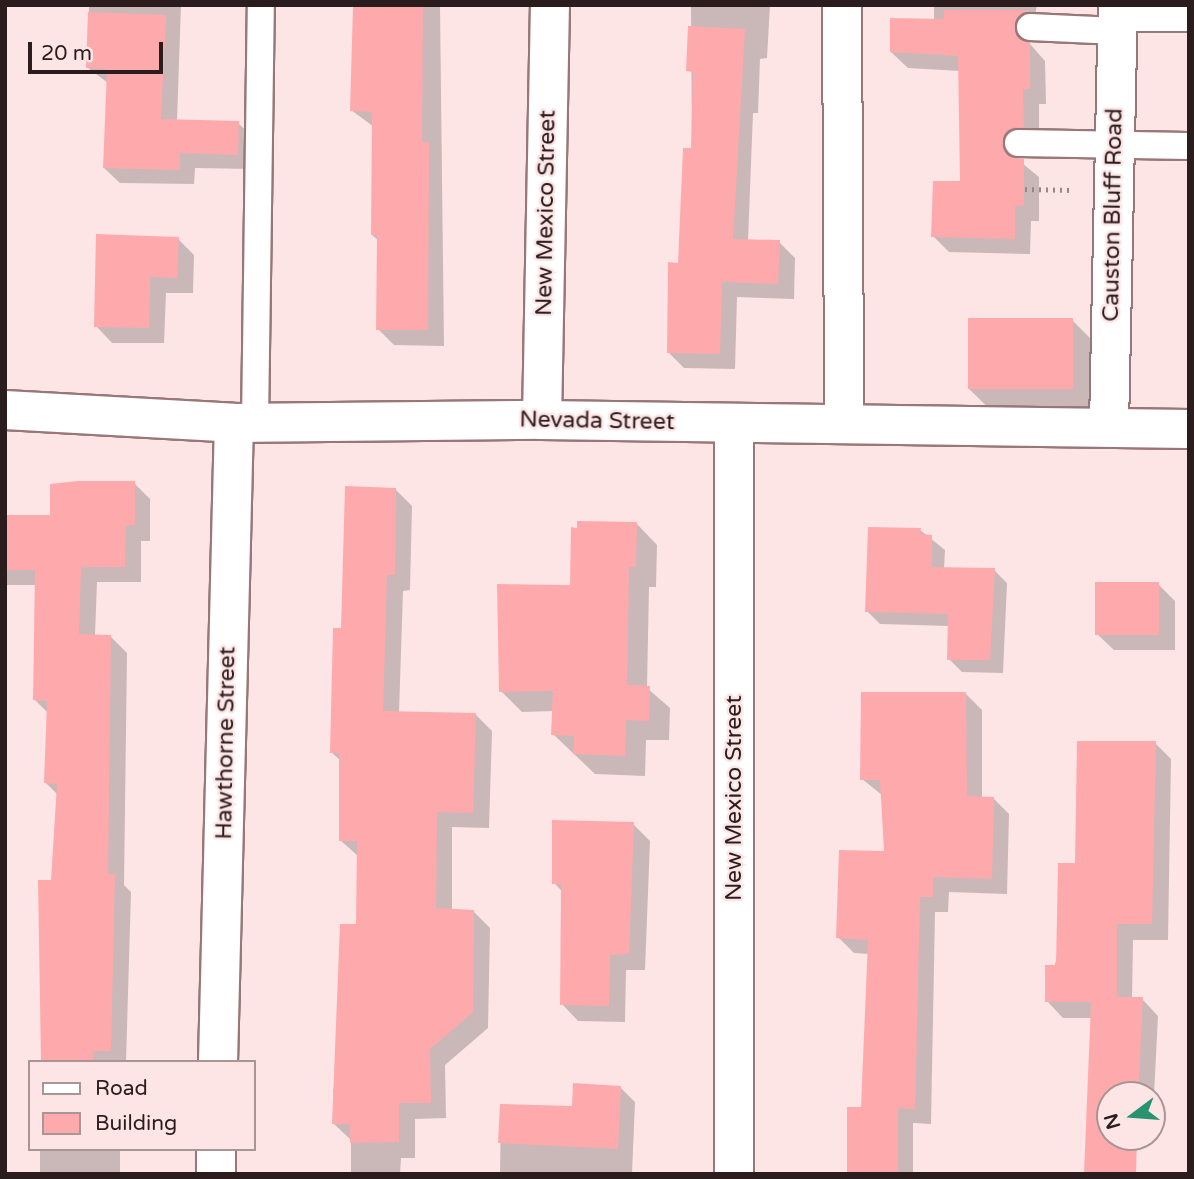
<!DOCTYPE html>
<style>
body{margin:0}
#map{position:relative;width:1194px;height:1179px;overflow:hidden;background:#fde5e6;font-family:"Varela Round",sans-serif}
div>[style]{position:absolute}
.shadow>*{inset:0;background:#0003;transform-origin:0 0}
.building>*{inset:0;background:#feaaad;transform-origin:0 0}
.path>*{height:4.5px;margin-top:-2.25px;transform-origin:0;background:repeating-linear-gradient(90deg,#9a8687 0 2px,transparent 0 7px)}
.roads{filter:drop-shadow(2px 0 #997778) drop-shadow(-2px 0 #997778) drop-shadow(0 2px #997778) drop-shadow(0 -2px #997778)}
.service>*{height:26px;margin:-13px;padding:0 13px;transform-origin:13px;border-radius:13px;background:#fff}
.minor>*{height:38px;margin:-19px;padding:0 19px;transform-origin:19px;border-radius:19px;background:#fff}
span{translate:-50% -50%;white-space:nowrap;text-align:center;line-height:1.15;-webkit-text-stroke:5px #fde5e6;paint-order:stroke}
.street-label{font-size:23px;color:#2b1d1e}
.frame{position:absolute;inset:0;border:7px solid #2b1d1e;pointer-events:none}
.legend{position:absolute;left:28px;top:1060px;width:228px;height:91px;box-sizing:border-box;background:#fde5e6;border:2px solid #a99596;margin:0;padding:9px 12px;list-style:none;font-size:21px;color:#2b1d1e}
.legend li{display:flex;align-items:center;gap:14px;height:35px}
.legend b{width:35px;border:2px solid #a99596}
.north{position:absolute;left:1096px;top:1081px;width:70px;height:70px;box-sizing:border-box;background:#fde5e6;border:2px solid #a99596;border-radius:50%;rotate:254deg;font-size:19px;font-weight:700;line-height:28px;text-align:center;color:#2b1d1e}
.north::after{content:'';display:block;margin:auto;width:24px;height:32px;background:#299371;clip-path:polygon(50% 0,100% 100%,50% 72%,0 100%)}
.scale{position:absolute;left:28px;top:42px;width:135px;height:32px;box-sizing:border-box;border:4px solid #2b1d1e;border-top:0;padding-left:9px;font-size:21px;line-height:24px;white-space:nowrap;color:#2b1d1e;-webkit-text-stroke:5px #fde5e6;paint-order:stroke}
</style>
<div id="map">
<div class="shadow">
<div style="clip-path:polygon(89px 5px,181px 5px,177px 121px,238px 123px,254px 138px,253px 169px,195px 168px,194px 184px,120px 183px,104px 168px,108px 83px,88px 68px)"></div>
<div style="clip-path:polygon(355px 5px,440px 5px,444px 346px,394px 345px,378px 329px,379px 241px,372px 235px,374px 127px,351px 110px)"></div>
<div style="clip-path:polygon(691px 5px,770px 5px,767px 58px,760px 59px,758px 113px,753px 113px,748px 241px,779px 242px,795px 258px,794px 299px,737px 297px,735px 369px,684px 368px,668px 352px,692px 150px)"></div>
<div style="clip-path:polygon(934px 5px,1037px 5px,1030px 44px,1045px 61px,1046px 104px,1039px 104px,1039px 143px,1026px 145px,1017px 159px,1039px 177px,1039px 221px,1031px 221px,1030px 254px,949px 252px,933px 236px,962px 183px,960px 71px,908px 68px,891px 52px,934px 20px)"></div>
<div style="clip-path:polygon(178px 239px,194px 255px,193px 293px,166px 293px,164px 343px,112px 343px,96px 326px)"></div>
<div style="clip-path:polygon(1072px 320px,1102px 350px,1101px 418px,1000px 419px,969px 389px)"></div>
<div style="clip-path:polygon(134px 483px,150px 499px,150px 541px,141px 541px,141px 582px,97px 582px,95px 636px,111px 637px,127px 653px,124px 885px,131px 892px,126px 1062px,42px 1062px,58px 795px,46px 783px,48px 713px,35px 700px,37px 585px,5px 585px,5px 516px,52px 517px)"></div>
<div style="clip-path:polygon(395px 489px,412px 506px,410px 590px,403px 591px,399px 713px,476px 715px,492px 731px,489px 828px,452px 827px,452px 911px,474px 912px,490px 928px,488px 1028px,445px 1065px,446px 1118px,415px 1119px,415px 1158px,401px 1158px,400px 1174px,351px 1174px,351px 1140px,334px 1124px,333px 1089px,337px 1089px,357px 925px,358px 856px,340px 840px,341px 761px,331px 752px,343px 630px)"></div>
<div style="clip-path:polygon(637px 524px,657px 545px,656px 587px,649px 587px,647px 688px,670px 708px,669px 740px,646px 740px,645px 776px,595px 774px,553px 734px,554px 711px,522px 712px,501px 691px,572px 587px)"></div>
<div style="clip-path:polygon(920px 530px,945px 550px,944px 569px,994px 570px,1007px 583px,1003px 673px,962px 672px,949px 659px,949px 626px,880px 624px,867px 611px)"></div>
<div style="clip-path:polygon(1158px 584px,1175px 601px,1175px 650px,1114px 650px,1097px 634px)"></div>
<div style="clip-path:polygon(966px 694px,982px 710px,982px 798px,993px 798px,1009px 814px,1007px 894px,949px 892px,948px 912px,935px 912px,931px 1124px,913px 1123px,913px 1174px,849px 1174px,863px 1109px,870px 954px,854px 953px,838px 937px,886px 853px,882px 795px,862px 779px)"></div>
<div style="clip-path:polygon(1155px 743px,1171px 759px,1168px 940px,1133px 940px,1132px 999px,1142px 999px,1158px 1016px,1152px 1134px,1152px 1095px,1110px 1095px,1110px 1132px,1093px 1018px,1063px 1018px,1047px 1001px,1077px 865px)"></div>
<div style="clip-path:polygon(633px 824px,650px 841px,645px 970px,626px 970px,625px 1022px,578px 1021px,562px 1004px,563px 892px,554px 883px)"></div>
<div style="clip-path:polygon(620px 1087px,635px 1102px,632px 1174px,500px 1174px,501px 1105px,574px 1108px)"></div>
<div style="left:40px;top:1149px;width:80px;height:25px"></div>
</div>
<div class="building">
<div style="clip-path:polygon(353px 5px,423px 5px,422px 142px,429px 142px,428px 330px,376px 330px,377px 235px,371px 235px,372px 112px,350px 111px)"></div>
<div style="clip-path:polygon(944px 10px,1029px 10px,1017px 18px,1014px 27px,1021px 40px,1030px 43px,1030px 89px,1023px 89px,1024px 127px,1010px 130px,1002px 142px,1009px 156px,1024px 159px,1024px 206px,1015px 206px,1015px 239px,931px 237px,933px 181px,960px 181px,958px 56px,890px 52px,890px 18px,944px 19px)"></div>
<div style="clip-path:polygon(88px 12px,166px 15px,161px 119px,239px 121px,238px 155px,180px 153px,180px 170px,103px 168px,107px 69px,86px 68px)"></div>
<div style="clip-path:polygon(688px 26px,745px 29px,733px 239px,780px 240px,778px 284px,722px 282px,720px 354px,667px 353px,668px 262px,678px 263px,683px 148px,691px 148px,693px 72px,686px 71px)"></div>
<div style="clip-path:polygon(96px 234px,179px 237px,177px 278px,150px 277px,149px 328px,94px 327px)"></div>
<div style="left:968px;top:318px;width:105px;height:71px"></div>
<div style="clip-path:polygon(77px 481px,135px 481px,135px 525px,126px 526px,125px 567px,81px 567px,79px 634px,111px 635px,108px 874px,115px 874px,111px 1051px,93px 1051px,93px 1062px,41px 1062px,38px 880px,51px 880px,57px 784px,44px 783px,47px 701px,33px 700px,35px 570px,5px 570px,5px 515px,50px 515px,50px 484px)"></div>
<div style="clip-path:polygon(345px 486px,396px 488px,395px 575px,387px 575px,383px 711px,476px 713px,473px 813px,437px 812px,436px 908px,474px 910px,473px 1012px,430px 1049px,431px 1103px,399px 1103px,399px 1142px,350px 1143px,350px 1124px,332px 1124px,340px 924px,356px 924px,357px 841px,339px 841px,339px 753px,330px 753px,333px 628px,341px 628px)"></div>
<div style="clip-path:polygon(577px 521px,637px 522px,636px 567px,629px 567px,627px 685px,650px 686px,649px 721px,626px 720px,625px 756px,573px 754px,574px 736px,551px 735px,553px 691px,499px 692px,497px 584px,570px 585px,571px 527px,577px 528px)"></div>
<div style="clip-path:polygon(868px 527px,921px 528px,920px 534px,932px 535px,932px 567px,995px 568px,990px 660px,947px 660px,948px 614px,865px 612px)"></div>
<div style="left:1159px;top:582px;width:53px;height:64px;rotate:90deg"></div>
<div style="clip-path:polygon(861px 692px,966px 692px,967px 796px,994px 797px,992px 879px,933px 877px,933px 897px,920px 897px,915px 1109px,898px 1108px,898px 1174px,847px 1174px,847px 1107px,861px 1107px,868px 940px,836px 938px,839px 850px,884px 851px,880px 780px,860px 780px)"></div>
<div style="clip-path:polygon(1077px 741px,1156px 741px,1152px 924px,1117px 924px,1117px 997px,1143px 997px,1138px 1095px,1110px 1095px,1110px 1137px,1137px 1137px,1136px 1174px,1084px 1174px,1091px 1002px,1045px 1002px,1045px 965px,1056px 965px,1058px 863px,1075px 863px)"></div>
<div style="clip-path:polygon(552px 820px,634px 822px,629px 954px,610px 955px,609px 1006px,560px 1005px,561px 884px,552px 884px)"></div>
<div style="clip-path:polygon(573px 1083px,621px 1086px,618px 1149px,498px 1143px,500px 1104px,572px 1106px)"></div>
</div>
<div class="path">
<div style="left:1025px;top:189px;width:48px;rotate:1.2deg"></div>
</div>
<div class="roads">
<div class="service">
<div style="left:1117px;top:18px;width:72px"></div>
<div style="left:1030px;top:27px;width:87px;rotate:2.6deg"></div>
<div style="left:1018px;top:143px;width:171px;rotate:1deg"></div>
<div style="left:255px;top:423px;width:418px;rotate:-89.2deg"></div>
</div>
<div class="minor">
<div style="left:842px;top:5px;width:419px;rotate:89.7deg"></div>
<div style="left:5px;top:410px;width:229px;rotate:3.2deg"></div>
<div style="left:234px;top:423px;width:308px;rotate:-0.6deg"></div>
<div style="left:542px;top:420px;width:647px;rotate:0.8deg"></div>
<div style="left:542px;top:420px;width:415px;rotate:-88.9deg"></div>
<div style="left:734px;top:423px;width:751px;rotate:90deg"></div>
<div style="left:1109px;top:426px;width:421px;rotate:-88.8deg"></div>
<div style="left:218px;top:1062px;width:639px;rotate:-88.57deg"></div>
<div style="left:216px;top:1174px;width:25px;rotate:-90deg"></div>
</div>
</div>
<div class="street-label">
<span style="left:546px;top:213px;rotate:-89deg">New Mexico Street</span>
<span style="left:1113px;top:215px;rotate:-89deg">Causton Bluff Road</span>
<span style="left:597px;top:421px;rotate:1deg">Nevada Street</span>
<span style="left:226px;top:743px;rotate:-89deg">Hawthorne Street</span>
<span style="left:734px;top:798px;rotate:-90deg">New Mexico Street</span>
</div>
<div class="frame"></div>
<ul class="legend">
<li><b style="height:9px;background:#fff"></b>Road</li>
<li><b style="height:19px;background:#feaaad"></b>Building</li>
</ul>
<div class="north">N</div>
<div class="scale">20 m</div>
</div>
